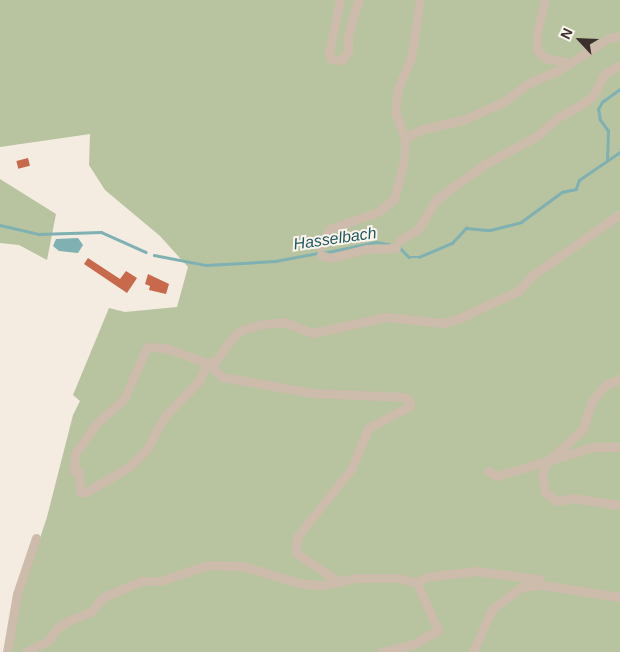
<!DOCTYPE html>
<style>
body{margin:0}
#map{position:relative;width:620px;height:652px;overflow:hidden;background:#f4ebe1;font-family:Arial,sans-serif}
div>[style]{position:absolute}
.green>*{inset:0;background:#b8c4a0}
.water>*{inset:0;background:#7fb0b2}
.stream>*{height:2.5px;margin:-1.25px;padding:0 1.25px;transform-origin:1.25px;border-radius:1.25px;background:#7fb0b2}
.building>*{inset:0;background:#c8694b;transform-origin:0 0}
.minor>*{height:9px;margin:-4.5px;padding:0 4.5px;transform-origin:4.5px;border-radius:4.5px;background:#cdbbac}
span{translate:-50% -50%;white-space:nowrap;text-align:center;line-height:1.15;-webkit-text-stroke:4px #fbf5ee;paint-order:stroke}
.water-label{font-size:16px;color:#1f5a5e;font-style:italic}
.north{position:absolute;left:555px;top:15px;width:50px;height:50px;-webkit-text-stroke:4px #fbf5ee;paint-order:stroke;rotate:295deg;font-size:14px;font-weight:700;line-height:20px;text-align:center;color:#3b302b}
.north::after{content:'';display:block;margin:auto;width:18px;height:22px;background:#3b302b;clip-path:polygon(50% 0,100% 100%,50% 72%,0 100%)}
</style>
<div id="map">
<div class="green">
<div style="clip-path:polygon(0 0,620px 0,620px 652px,10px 652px,19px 601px,47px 517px,73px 415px,80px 401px,73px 395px,109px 308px,125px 312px,177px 307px,188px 267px,160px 236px,105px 190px,89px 165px,90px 134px,0 147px)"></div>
<div style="clip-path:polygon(0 179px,56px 214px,47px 260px,19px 245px,0 243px)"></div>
</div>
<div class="water">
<div style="clip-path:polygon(78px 238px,83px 245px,78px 253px,59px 251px,53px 246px,56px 239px)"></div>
</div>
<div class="stream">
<div style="left:607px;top:160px;width:29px;rotate:-88deg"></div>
<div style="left:608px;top:131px;width:14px;rotate:-126deg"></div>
<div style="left:600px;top:120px;width:11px;rotate:-100deg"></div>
<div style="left:598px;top:109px;width:8px;rotate:-60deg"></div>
<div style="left:602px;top:102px;width:22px;rotate:-36deg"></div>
<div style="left:0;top:225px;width:39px;rotate:13deg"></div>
<div style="left:38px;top:234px;width:63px;rotate:-1.8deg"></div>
<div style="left:101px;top:232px;width:49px;rotate:24deg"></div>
<div style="left:397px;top:245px;width:17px;rotate:45deg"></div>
<div style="left:409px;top:257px;width:10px"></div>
<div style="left:419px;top:257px;width:36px;rotate:-23deg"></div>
<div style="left:452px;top:243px;width:21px;rotate:-47deg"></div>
<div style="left:466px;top:228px;width:24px;rotate:5deg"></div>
<div style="left:490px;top:230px;width:32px;rotate:-14deg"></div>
<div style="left:521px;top:222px;width:51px;rotate:-36.2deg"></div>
<div style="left:562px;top:192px;width:14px;rotate:-12deg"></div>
<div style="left:576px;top:189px;width:9px;rotate:-72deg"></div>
<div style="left:579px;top:180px;width:50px;rotate:-34.3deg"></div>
<div style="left:323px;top:253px;width:54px;rotate:-11.7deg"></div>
<div style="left:376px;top:242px;width:13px;rotate:9deg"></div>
<div style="left:154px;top:255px;width:53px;rotate:10.9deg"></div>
<div style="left:206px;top:265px;width:69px;rotate:-3.3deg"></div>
<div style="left:275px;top:261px;width:44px;rotate:-10.5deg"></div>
</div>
<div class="building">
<div style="left:28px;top:158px;width:8px;height:12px;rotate:76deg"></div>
<div style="clip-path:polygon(88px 258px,120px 279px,126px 271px,137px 278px,127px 293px,84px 264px)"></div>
<div style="clip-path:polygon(148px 274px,169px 284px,166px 294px,149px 290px,150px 286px,145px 284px)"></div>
</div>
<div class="minor">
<div style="left:340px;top:0;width:54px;rotate:101.7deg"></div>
<div style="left:329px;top:53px;width:6px;rotate:72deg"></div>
<div style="left:331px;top:59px;width:6px;rotate:9deg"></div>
<div style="left:337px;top:60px;width:6px;rotate:-9deg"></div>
<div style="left:343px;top:59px;width:9px;rotate:-54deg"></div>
<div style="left:348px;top:52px;width:16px;rotate:-90deg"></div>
<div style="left:348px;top:36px;width:37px;rotate:-74deg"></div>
<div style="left:420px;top:0;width:59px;rotate:98.8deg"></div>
<div style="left:411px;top:58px;width:33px;rotate:113deg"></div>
<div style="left:398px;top:88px;width:23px;rotate:97deg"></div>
<div style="left:395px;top:111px;width:29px;rotate:70deg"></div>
<div style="left:405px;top:138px;width:20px;rotate:-27deg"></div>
<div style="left:423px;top:129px;width:41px;rotate:-12.7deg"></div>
<div style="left:463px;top:120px;width:44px;rotate:-24.2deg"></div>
<div style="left:503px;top:102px;width:32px;rotate:-36deg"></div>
<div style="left:529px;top:83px;width:33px;rotate:-23deg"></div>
<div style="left:559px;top:70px;width:59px;rotate:-32.6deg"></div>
<div style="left:609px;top:38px;width:11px;rotate:-10deg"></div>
<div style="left:545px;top:0;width:34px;rotate:104deg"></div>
<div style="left:537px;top:33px;width:17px;rotate:90deg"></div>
<div style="left:537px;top:50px;width:11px;rotate:45deg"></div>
<div style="left:545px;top:58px;width:25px;rotate:11deg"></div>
<div style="left:399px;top:241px;width:22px;rotate:-32deg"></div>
<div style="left:418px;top:229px;width:36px;rotate:-58deg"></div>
<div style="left:437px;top:199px;width:59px;rotate:-36.1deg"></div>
<div style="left:485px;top:164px;width:59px;rotate:-28.3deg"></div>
<div style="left:537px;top:136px;width:27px;rotate:-42deg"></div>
<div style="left:557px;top:118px;width:29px;rotate:-29deg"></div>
<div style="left:582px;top:104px;width:14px;rotate:-36deg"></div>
<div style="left:593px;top:96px;width:25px;rotate:-63deg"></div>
<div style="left:604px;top:74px;width:18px;rotate:-29deg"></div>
<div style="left:320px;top:247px;width:20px;rotate:-63deg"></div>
<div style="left:329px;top:229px;width:52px;rotate:-19.1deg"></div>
<div style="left:378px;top:212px;width:21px;rotate:-39deg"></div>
<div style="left:394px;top:199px;width:38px;rotate:-75deg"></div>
<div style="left:404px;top:162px;width:24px;rotate:-88deg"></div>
<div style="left:321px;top:255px;width:9px;rotate:18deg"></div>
<div style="left:330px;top:258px;width:38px;rotate:-14deg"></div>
<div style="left:367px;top:249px;width:29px;rotate:-2deg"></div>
<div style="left:207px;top:363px;width:20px;rotate:114deg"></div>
<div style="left:199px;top:381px;width:49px;rotate:134.2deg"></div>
<div style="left:165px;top:416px;width:39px;rotate:119deg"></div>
<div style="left:146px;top:450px;width:24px;rotate:135deg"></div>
<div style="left:129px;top:467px;width:50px;rotate:149.8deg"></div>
<div style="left:86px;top:492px;width:6px;rotate:180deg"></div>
<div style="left:80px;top:492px;width:20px;rotate:-93deg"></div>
<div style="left:79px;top:472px;width:5px;rotate:-169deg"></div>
<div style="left:74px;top:471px;width:17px;rotate:-87deg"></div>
<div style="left:75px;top:454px;width:35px;rotate:-55deg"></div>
<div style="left:95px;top:425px;width:39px;rotate:-42deg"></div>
<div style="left:124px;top:399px;width:57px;rotate:-66.1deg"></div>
<div style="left:147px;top:347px;width:19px;rotate:3deg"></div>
<div style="left:166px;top:348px;width:44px;rotate:20.1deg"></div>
<div style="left:207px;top:363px;width:21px;rotate:43deg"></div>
<div style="left:222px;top:377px;width:92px;rotate:10deg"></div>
<div style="left:313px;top:393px;width:91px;rotate:2.5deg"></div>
<div style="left:404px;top:397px;width:6px;rotate:31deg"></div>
<div style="left:409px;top:400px;width:6px;rotate:81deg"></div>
<div style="left:410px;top:406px;width:47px;rotate:152.4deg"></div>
<div style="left:368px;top:428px;width:43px;rotate:111.8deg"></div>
<div style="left:352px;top:468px;width:88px;rotate:128.6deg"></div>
<div style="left:297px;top:537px;width:16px;rotate:94deg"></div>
<div style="left:296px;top:553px;width:52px;rotate:34deg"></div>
<div style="left:207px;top:363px;width:9px;rotate:-13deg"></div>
<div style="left:216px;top:361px;width:29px;rotate:-55deg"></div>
<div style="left:233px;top:337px;width:11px;rotate:-38deg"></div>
<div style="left:242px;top:330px;width:22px;rotate:-16deg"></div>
<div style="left:263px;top:324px;width:21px;rotate:-5deg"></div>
<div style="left:284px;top:322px;width:31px;rotate:21deg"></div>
<div style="left:313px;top:333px;width:75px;rotate:-12.4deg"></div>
<div style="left:386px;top:317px;width:58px;rotate:5.9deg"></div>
<div style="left:444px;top:323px;width:19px;rotate:-18deg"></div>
<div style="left:462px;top:317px;width:62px;rotate:-24.9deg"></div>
<div style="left:518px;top:291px;width:22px;rotate:-47deg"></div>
<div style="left:533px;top:275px;width:106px;rotate:-35deg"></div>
<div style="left:620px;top:379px;width:16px;rotate:158deg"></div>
<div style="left:605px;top:385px;width:21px;rotate:129deg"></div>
<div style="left:592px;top:401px;width:29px;rotate:108deg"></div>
<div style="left:583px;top:429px;width:49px;rotate:137.5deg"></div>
<div style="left:547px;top:462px;width:12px;rotate:114deg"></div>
<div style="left:542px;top:473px;width:20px;rotate:81deg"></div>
<div style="left:545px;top:493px;width:14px;rotate:34deg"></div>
<div style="left:557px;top:501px;width:15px;rotate:-11deg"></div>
<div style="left:572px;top:498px;width:49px;rotate:8.3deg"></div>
<div style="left:488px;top:471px;width:10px;rotate:29deg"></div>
<div style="left:497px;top:476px;width:100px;rotate:-16.8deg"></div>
<div style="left:593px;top:447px;width:27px"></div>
<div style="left:417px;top:583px;width:11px;rotate:-34deg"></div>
<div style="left:426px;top:577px;width:50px;rotate:-6.8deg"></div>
<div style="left:476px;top:571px;width:63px;rotate:7.4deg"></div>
<div style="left:538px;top:579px;width:7px;rotate:56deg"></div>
<div style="left:7px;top:652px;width:59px;rotate:-80.2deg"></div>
<div style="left:17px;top:594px;width:59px;rotate:-71.3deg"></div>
<div style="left:26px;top:652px;width:25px;rotate:-27deg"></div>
<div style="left:48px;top:641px;width:17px;rotate:-54deg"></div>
<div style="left:58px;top:627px;width:14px;rotate:-30deg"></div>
<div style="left:70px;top:620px;width:22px;rotate:-21deg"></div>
<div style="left:91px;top:612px;width:19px;rotate:-51deg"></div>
<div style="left:103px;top:597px;width:42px;rotate:-22.3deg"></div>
<div style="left:142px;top:581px;width:18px"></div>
<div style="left:160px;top:581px;width:51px;rotate:-18.4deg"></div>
<div style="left:208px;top:565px;width:35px;rotate:2deg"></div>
<div style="left:243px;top:566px;width:58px;rotate:17.2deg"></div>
<div style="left:298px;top:583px;width:25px;rotate:5deg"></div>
<div style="left:323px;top:585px;width:34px;rotate:-12deg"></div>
<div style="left:356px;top:578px;width:42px"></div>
<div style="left:398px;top:578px;width:20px;rotate:15deg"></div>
<div style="left:417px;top:583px;width:51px;rotate:65.9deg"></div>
<div style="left:438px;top:630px;width:28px;rotate:150deg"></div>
<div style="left:414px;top:644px;width:34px;rotate:166deg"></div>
<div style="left:473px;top:652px;width:47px;rotate:-66.2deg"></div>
<div style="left:492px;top:609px;width:36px;rotate:-37deg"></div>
<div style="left:521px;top:587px;width:21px;rotate:-5deg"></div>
<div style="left:542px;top:585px;width:79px;rotate:8.7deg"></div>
</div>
<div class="water-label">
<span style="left:335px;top:239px;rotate:-8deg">Hasselbach</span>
</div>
<div class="north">N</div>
</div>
